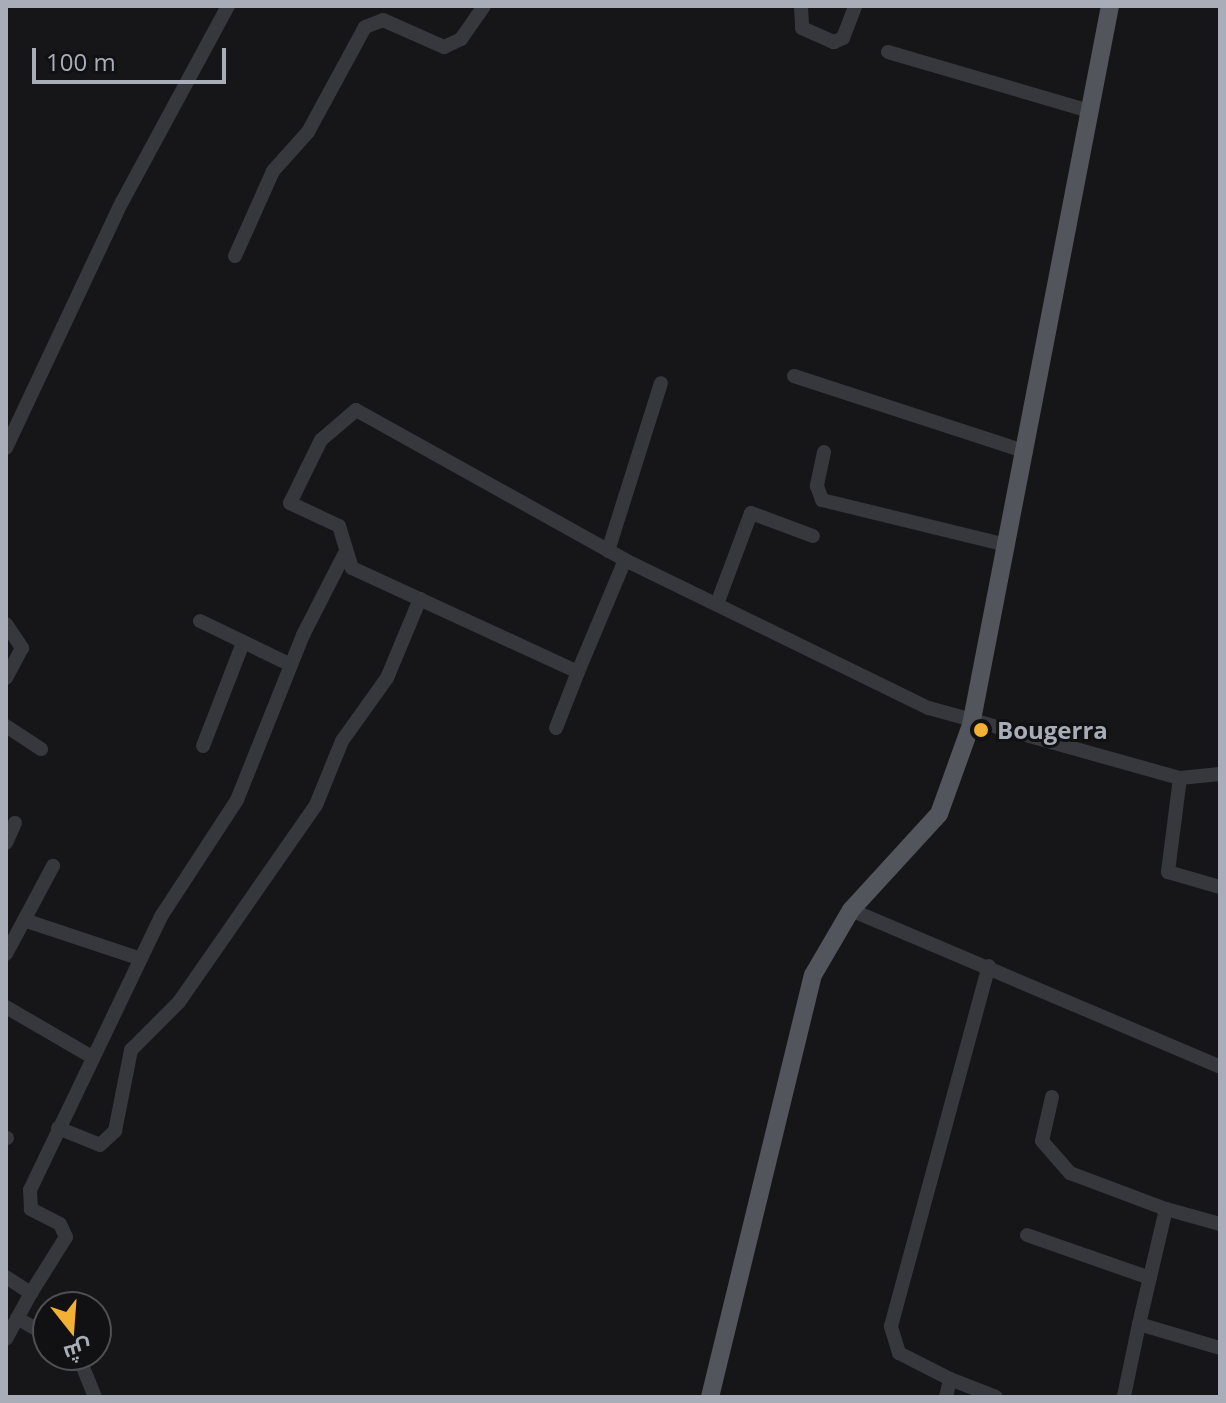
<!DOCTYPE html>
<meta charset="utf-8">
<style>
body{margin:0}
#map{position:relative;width:1226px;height:1403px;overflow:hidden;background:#161618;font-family:"Open Sans",Cairo,sans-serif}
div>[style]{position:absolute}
.minor>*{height:14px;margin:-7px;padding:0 7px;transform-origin:7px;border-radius:7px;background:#37383d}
.major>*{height:18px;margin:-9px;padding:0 9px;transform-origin:9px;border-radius:9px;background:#53555c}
.dots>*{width:22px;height:22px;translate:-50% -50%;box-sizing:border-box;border:4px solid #111113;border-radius:50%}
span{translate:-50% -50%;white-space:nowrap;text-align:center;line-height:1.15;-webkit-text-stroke:6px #111113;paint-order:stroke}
.poi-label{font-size:24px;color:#a8adb8;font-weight:700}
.left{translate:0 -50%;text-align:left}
.frame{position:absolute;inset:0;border:8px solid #a8adb8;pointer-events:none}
.north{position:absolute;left:32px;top:1291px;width:80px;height:80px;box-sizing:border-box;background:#111113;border:2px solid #4d4f55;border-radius:50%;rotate:163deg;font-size:22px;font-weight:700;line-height:32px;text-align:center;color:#a8adb8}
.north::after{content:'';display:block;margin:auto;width:28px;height:36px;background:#f2b134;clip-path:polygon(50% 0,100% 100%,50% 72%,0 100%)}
.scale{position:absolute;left:32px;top:48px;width:194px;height:36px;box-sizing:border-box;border:4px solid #a8adb8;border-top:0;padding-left:10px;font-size:24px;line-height:28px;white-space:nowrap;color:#a8adb8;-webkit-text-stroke:6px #111113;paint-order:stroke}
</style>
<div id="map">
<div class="minor">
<div style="left:801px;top:6px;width:22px;rotate:87deg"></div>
<div style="left:802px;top:28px;width:35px;rotate:24deg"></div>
<div style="left:834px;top:42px;width:10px;rotate:-24deg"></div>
<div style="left:843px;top:38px;width:34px;rotate:-69deg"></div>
<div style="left:888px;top:52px;width:210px;rotate:16.3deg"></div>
<div style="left:235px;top:256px;width:93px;rotate:-65.9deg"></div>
<div style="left:273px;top:171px;width:52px;rotate:-48.1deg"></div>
<div style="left:308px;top:132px;width:119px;rotate:-61.5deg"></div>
<div style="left:365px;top:27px;width:19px;rotate:-21deg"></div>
<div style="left:383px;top:20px;width:67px;rotate:23.9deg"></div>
<div style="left:444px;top:47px;width:19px;rotate:-25deg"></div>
<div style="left:461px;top:39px;width:40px;rotate:-55.1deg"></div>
<div style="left:794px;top:376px;width:244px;rotate:18.1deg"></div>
<div style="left:6px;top:448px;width:272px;rotate:-64.8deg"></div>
<div style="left:122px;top:202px;width:223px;rotate:-61.6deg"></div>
<div style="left:824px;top:452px;width:35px;rotate:102deg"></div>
<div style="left:817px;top:486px;width:15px;rotate:70deg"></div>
<div style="left:822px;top:500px;width:190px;rotate:13.7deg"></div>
<div style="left:608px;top:551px;width:176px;rotate:-72.5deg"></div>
<div style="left:625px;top:560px;width:121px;rotate:112.8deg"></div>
<div style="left:578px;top:672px;width:249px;rotate:-155.3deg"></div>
<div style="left:352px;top:568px;width:44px;rotate:-107.2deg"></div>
<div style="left:339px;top:526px;width:54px;rotate:-154.9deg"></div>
<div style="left:290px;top:503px;width:70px;rotate:-63.8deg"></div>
<div style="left:321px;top:440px;width:46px;rotate:-40.6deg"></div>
<div style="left:356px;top:410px;width:308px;rotate:29.1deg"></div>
<div style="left:625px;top:560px;width:338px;rotate:26deg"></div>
<div style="left:929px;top:708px;width:261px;rotate:15.6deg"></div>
<div style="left:1180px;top:778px;width:95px;rotate:97.3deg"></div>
<div style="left:1168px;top:872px;width:54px;rotate:16.1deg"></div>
<div style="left:717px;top:604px;width:97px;rotate:-69.5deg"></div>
<div style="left:751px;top:513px;width:66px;rotate:20.4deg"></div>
<div style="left:200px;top:621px;width:101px;rotate:25.8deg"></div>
<div style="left:6px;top:624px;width:29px;rotate:56deg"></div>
<div style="left:22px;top:648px;width:34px;rotate:118deg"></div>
<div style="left:6px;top:726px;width:42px;rotate:33.3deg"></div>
<div style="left:556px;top:728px;width:60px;rotate:-68.6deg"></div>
<div style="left:203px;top:746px;width:110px;rotate:-68.8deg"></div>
<div style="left:1180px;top:778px;width:40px;rotate:-5.7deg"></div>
<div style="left:6px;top:843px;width:22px;rotate:-66deg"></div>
<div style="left:851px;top:910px;width:401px;rotate:23deg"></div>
<div style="left:24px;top:920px;width:123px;rotate:18.4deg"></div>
<div style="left:6px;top:954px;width:100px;rotate:-61.9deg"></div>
<div style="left:6px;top:1007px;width:99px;rotate:30.2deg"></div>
<div style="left:1052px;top:1097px;width:45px;rotate:102.8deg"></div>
<div style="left:1042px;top:1141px;width:43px;rotate:48.8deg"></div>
<div style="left:1070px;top:1173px;width:103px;rotate:20.6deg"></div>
<div style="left:58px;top:1128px;width:45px;rotate:22deg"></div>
<div style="left:100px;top:1145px;width:21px;rotate:-43deg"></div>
<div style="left:115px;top:1131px;width:83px;rotate:-78.8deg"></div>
<div style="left:131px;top:1050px;width:68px;rotate:-45deg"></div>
<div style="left:179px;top:1002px;width:240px;rotate:-55.2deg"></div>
<div style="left:316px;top:805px;width:69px;rotate:-67.9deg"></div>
<div style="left:342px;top:741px;width:77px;rotate:-54.5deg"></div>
<div style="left:387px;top:678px;width:86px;rotate:-67.3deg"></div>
<div style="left:6px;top:1138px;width:1px"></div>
<div style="left:1220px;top:1224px;width:56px;rotate:-164.5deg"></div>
<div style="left:1166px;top:1209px;width:118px;rotate:103.2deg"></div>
<div style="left:1139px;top:1324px;width:84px;rotate:16.5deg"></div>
<div style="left:1027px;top:1235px;width:130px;rotate:19.3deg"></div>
<div style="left:6px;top:1277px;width:30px;rotate:33deg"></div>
<div style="left:31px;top:1293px;width:52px;rotate:118.5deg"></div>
<div style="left:31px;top:1293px;width:66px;rotate:-58deg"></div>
<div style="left:66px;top:1237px;width:14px;rotate:-115deg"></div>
<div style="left:60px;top:1224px;width:33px;rotate:-153deg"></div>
<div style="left:31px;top:1209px;width:19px;rotate:-93deg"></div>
<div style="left:30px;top:1190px;width:305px;rotate:-64.4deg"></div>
<div style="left:162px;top:915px;width:137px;rotate:-56.9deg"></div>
<div style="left:237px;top:800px;width:178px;rotate:-68.2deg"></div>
<div style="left:303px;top:635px;width:90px;rotate:-62.9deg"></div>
<div style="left:17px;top:1318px;width:36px;rotate:30deg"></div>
<div style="left:78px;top:1355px;width:45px;rotate:68deg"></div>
<div style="left:950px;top:1379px;width:49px;rotate:21.4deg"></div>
<div style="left:1124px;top:1396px;width:74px;rotate:-78.2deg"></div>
<div style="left:946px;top:1397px;width:18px;rotate:-77deg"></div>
<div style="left:950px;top:1379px;width:57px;rotate:-153deg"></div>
<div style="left:899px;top:1353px;width:28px;rotate:-107deg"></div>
<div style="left:891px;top:1326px;width:373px;rotate:-74.8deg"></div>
</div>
<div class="major">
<div style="left:710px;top:1397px;width:434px;rotate:-76.3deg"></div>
<div style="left:813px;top:975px;width:75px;rotate:-59.7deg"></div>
<div style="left:851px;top:910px;width:130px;rotate:-47.5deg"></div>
<div style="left:939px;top:814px;width:95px;rotate:-70.2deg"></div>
<div style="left:971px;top:725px;width:732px;rotate:-79.06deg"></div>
</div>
<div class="dots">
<div style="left:981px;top:730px;background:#f2b134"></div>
</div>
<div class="poi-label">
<span class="left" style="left:997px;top:730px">Bougerra</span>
</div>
<div class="frame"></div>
<div class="north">ش</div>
<div class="scale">100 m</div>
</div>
